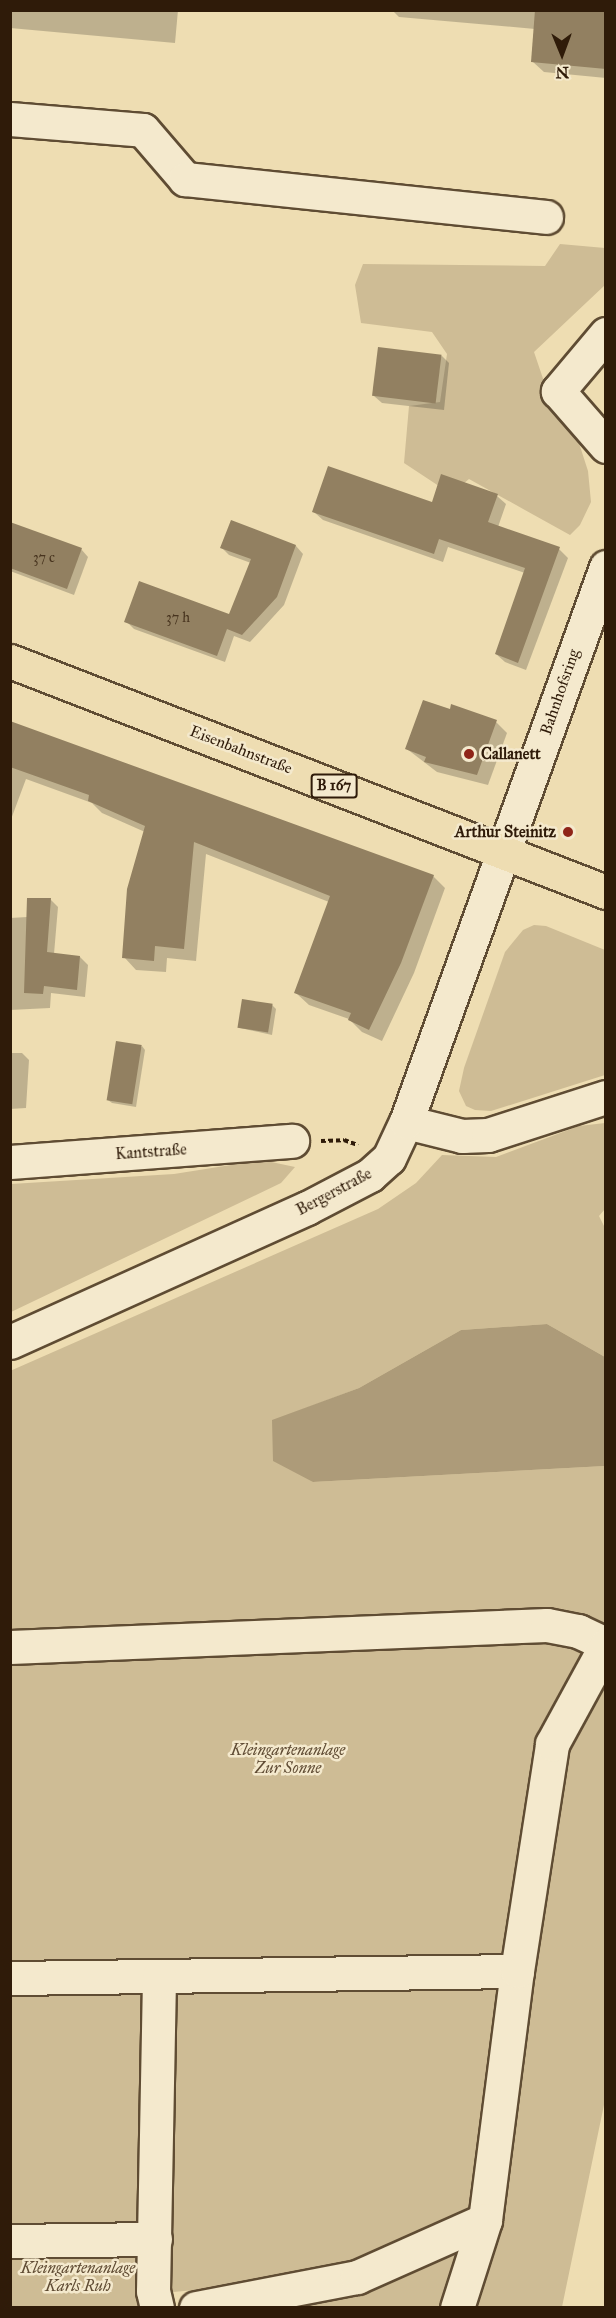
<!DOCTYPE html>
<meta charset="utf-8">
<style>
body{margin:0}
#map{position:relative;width:616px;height:2318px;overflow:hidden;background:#eeddb2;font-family:"IM FELL Great Primer",serif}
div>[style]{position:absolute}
.green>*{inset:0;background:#cebc95}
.water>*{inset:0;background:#ad9b79}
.shadow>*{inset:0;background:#0003}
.building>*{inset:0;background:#928061;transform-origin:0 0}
.path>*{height:4px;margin-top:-2px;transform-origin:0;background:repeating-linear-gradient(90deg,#2f1b09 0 4.5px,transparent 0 7.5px)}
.roads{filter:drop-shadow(2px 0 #5f4c33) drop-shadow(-2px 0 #5f4c33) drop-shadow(0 2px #5f4c33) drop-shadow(0 -2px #5f4c33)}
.minor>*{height:33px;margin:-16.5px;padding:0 16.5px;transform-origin:16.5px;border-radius:16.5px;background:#f4e9cd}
.major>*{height:33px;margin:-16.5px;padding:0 16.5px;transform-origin:16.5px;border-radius:16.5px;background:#eeddb2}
.dots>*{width:16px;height:16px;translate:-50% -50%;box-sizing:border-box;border:3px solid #f4e9cd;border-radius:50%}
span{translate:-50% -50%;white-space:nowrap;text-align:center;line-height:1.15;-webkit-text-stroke:5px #f4e9cd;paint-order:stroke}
.number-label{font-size:14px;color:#48341f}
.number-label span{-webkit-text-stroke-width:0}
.shield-label span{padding:2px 4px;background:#f4e9cd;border:2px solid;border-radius:4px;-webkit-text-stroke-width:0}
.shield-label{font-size:15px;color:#2f1b09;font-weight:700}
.street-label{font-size:16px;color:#2f1b09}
.poi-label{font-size:16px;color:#2f1b09;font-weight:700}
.left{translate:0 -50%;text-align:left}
.right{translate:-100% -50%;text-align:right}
.park-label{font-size:16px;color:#5f4b33;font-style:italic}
.frame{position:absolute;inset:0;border:12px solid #2f1b09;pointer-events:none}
.north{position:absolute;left:532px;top:24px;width:60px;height:60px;-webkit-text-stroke:4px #f4e9cd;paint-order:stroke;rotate:179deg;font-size:16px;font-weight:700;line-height:24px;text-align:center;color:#2f1b09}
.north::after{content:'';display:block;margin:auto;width:21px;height:27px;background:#2f1b09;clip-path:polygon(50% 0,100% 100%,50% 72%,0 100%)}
</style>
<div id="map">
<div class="green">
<div style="clip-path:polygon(560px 244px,605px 248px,605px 285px,534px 352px,555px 414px,578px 440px,588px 471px,591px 502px,580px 525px,570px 535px,469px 479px,451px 494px,404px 463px,409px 406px,440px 402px,447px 354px,432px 332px,361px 323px,355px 285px,363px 264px,545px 266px)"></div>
<div style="clip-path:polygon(534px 925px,546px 926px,605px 950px,605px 1075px,491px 1111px,475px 1110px,466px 1106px,459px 1091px,464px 1068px,505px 952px,523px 930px)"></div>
<div style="clip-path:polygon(605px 1123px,605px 1209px,599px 1216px,606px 1230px,605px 1357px,547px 1324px,461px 1330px,359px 1388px,272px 1421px,313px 1482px,605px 1466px,605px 2100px,562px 2307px,294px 2307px,357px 2295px,317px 2279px,162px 2293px,125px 2231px,11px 2232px,10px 1371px,378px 1209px,416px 1183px,442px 1155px,496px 1157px,579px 1126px)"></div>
<div style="clip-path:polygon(262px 1160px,295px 1167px,281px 1183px,11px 1312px,11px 1184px,174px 1174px)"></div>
<div style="clip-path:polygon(10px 2249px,145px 2256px,142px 2307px,11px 2307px)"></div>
</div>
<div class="water">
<div style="clip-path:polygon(547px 1324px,605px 1357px,605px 1466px,313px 1482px,273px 1461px,272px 1420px,359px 1388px,461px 1330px)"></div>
</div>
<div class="shadow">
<div style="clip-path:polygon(10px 10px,178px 10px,175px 43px,10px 28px)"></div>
<div style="clip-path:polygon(392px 10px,606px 10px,606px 78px,544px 72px,533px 62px,535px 29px,399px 17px)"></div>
<div style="clip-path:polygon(442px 356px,449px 363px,444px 410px,382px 403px,374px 396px)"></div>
<div style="clip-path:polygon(442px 476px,497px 496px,506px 504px,498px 527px,559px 549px,568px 558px,526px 670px,505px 662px,496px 654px,525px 573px,448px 547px,443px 562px,323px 520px,314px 512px,433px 504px)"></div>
<div style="clip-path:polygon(232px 522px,296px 546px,303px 554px,284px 605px,250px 642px,234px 636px,225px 662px,134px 629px,126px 621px,230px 616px,251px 563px,229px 555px,221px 547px)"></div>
<div style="clip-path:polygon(10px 523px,81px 549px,88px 557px,74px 595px,10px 571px)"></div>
<div style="clip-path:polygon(451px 711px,496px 722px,507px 733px,488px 785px,437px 772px,407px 749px)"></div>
<div style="clip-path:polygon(10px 722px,433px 876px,445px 888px,414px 973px,382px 1041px,362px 1032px,349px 1019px,309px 1005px,296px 993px,329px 902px,206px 854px,196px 961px,167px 958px,166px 972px,136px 970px,124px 957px,145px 832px,102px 813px,92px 803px,26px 779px,10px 822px)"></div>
<div style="clip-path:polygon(50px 899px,58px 907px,54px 954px,80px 957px,88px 965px,85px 997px,51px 993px,50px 1008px,10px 1010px,10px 918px,27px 917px)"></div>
<div style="clip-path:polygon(272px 1005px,276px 1009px,272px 1035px,240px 1028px)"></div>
<div style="clip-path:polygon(142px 1046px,145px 1050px,136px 1107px,112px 1103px,108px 1100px)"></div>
<div style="clip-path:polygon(10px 1053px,22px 1053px,29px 1060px,26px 1108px,10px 1109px)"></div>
</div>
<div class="building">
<div style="clip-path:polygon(535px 10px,606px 10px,606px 69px,531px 62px)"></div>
<div style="left:378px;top:347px;width:64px;height:49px;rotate:7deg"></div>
<div style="clip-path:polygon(328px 466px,432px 502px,441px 474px,498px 494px,488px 522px,560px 547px,518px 663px,495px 654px,525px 568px,439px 539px,434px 554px,312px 512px)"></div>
<div style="clip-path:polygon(231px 520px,296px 545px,277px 597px,242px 635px,227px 629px,217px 656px,124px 622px,139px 581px,229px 614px,251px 559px,220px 548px)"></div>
<div style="clip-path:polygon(10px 522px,82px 548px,67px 589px,10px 568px)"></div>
<div style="clip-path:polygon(423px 700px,450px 709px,451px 704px,497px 720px,477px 775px,424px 762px,426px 757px,405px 749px)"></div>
<div style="clip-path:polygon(10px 721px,434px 875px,401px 963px,369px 1030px,348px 1020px,351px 1013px,294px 993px,330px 896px,194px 842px,184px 949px,155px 946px,154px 961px,122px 958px,127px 889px,145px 826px,88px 801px,89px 795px,10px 767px)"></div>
<div style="clip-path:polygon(27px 898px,51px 898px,47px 952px,80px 956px,77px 990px,44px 986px,43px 994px,24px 993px)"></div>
<div style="left:242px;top:999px;width:31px;height:29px;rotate:9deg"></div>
<div style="left:116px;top:1041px;width:26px;height:60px;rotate:9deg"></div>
</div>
<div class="path">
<div style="left:321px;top:1141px;width:23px;rotate:-2deg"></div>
<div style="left:344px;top:1140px;width:15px;rotate:20deg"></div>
</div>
<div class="roads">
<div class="minor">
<div style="left:10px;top:119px;width:133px;rotate:4.7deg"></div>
<div style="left:143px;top:130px;width:65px;rotate:49.4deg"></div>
<div style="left:185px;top:179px;width:363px;rotate:6deg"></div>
<div style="left:606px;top:334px;width:75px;rotate:130.1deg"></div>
<div style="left:558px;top:391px;width:73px;rotate:48.9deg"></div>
<div style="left:406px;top:1122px;width:58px;rotate:14deg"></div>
<div style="left:462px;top:1136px;width:26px;rotate:-2deg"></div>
<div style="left:488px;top:1135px;width:124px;rotate:-17.9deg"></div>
<div style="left:10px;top:1162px;width:283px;rotate:-4.3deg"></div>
<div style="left:10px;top:1342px;width:326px;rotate:-24.3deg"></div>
<div style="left:307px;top:1208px;width:71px;rotate:-27.6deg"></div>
<div style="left:370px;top:1175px;width:25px;rotate:-42deg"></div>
<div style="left:389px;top:1158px;width:40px;rotate:-65deg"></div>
<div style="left:406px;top:1122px;width:590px;rotate:-70.18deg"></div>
<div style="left:10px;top:1647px;width:537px;rotate:-2.35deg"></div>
<div style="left:547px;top:1625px;width:32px;rotate:11deg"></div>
<div style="left:578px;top:1631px;width:31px;rotate:25deg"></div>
<div style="left:10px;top:1978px;width:507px;rotate:-0.79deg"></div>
<div style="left:10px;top:2241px;width:145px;rotate:-0.8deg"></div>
<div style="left:157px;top:2308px;width:17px;rotate:-103deg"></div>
<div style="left:153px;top:2291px;width:315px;rotate:-88.9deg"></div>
<div style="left:196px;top:2308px;width:164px;rotate:-10.9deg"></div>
<div style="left:357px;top:2277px;width:140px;rotate:-24deg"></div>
<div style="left:485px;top:2220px;width:251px;rotate:-82.7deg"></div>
<div style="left:517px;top:1971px;width:230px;rotate:-81.2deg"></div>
<div style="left:552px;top:1744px;width:113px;rotate:-61.4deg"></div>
<div style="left:457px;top:2308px;width:92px;rotate:-72.3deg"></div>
</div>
<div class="major">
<div style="left:10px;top:661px;width:639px;rotate:21.19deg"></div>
</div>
</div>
<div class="dots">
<div style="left:469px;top:754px;background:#8f2418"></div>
<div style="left:568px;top:832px;background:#8f2418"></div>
</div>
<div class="number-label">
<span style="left:44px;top:558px">37 c</span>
<span style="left:178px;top:618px">37 h</span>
</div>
<div class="shield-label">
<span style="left:334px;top:786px">B 167</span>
</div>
<div class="street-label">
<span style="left:560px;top:692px;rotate:-71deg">Bahnhofsring</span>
<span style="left:241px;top:750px;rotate:21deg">Eisenbahnstraße</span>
<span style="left:151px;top:1152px;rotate:-4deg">Kantstraße</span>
<span style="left:334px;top:1192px;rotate:-28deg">Bergerstraße</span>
</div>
<div class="poi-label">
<span class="left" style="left:481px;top:754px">Callanett</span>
<span class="right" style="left:556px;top:832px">Arthur Steinitz</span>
</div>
<div class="park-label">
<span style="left:288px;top:1759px">Kleingartenanlage<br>Zur Sonne</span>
<span style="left:78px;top:2277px">Kleingartenanlage<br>Karls Ruh</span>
</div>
<div class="frame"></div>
<div class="north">N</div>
</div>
